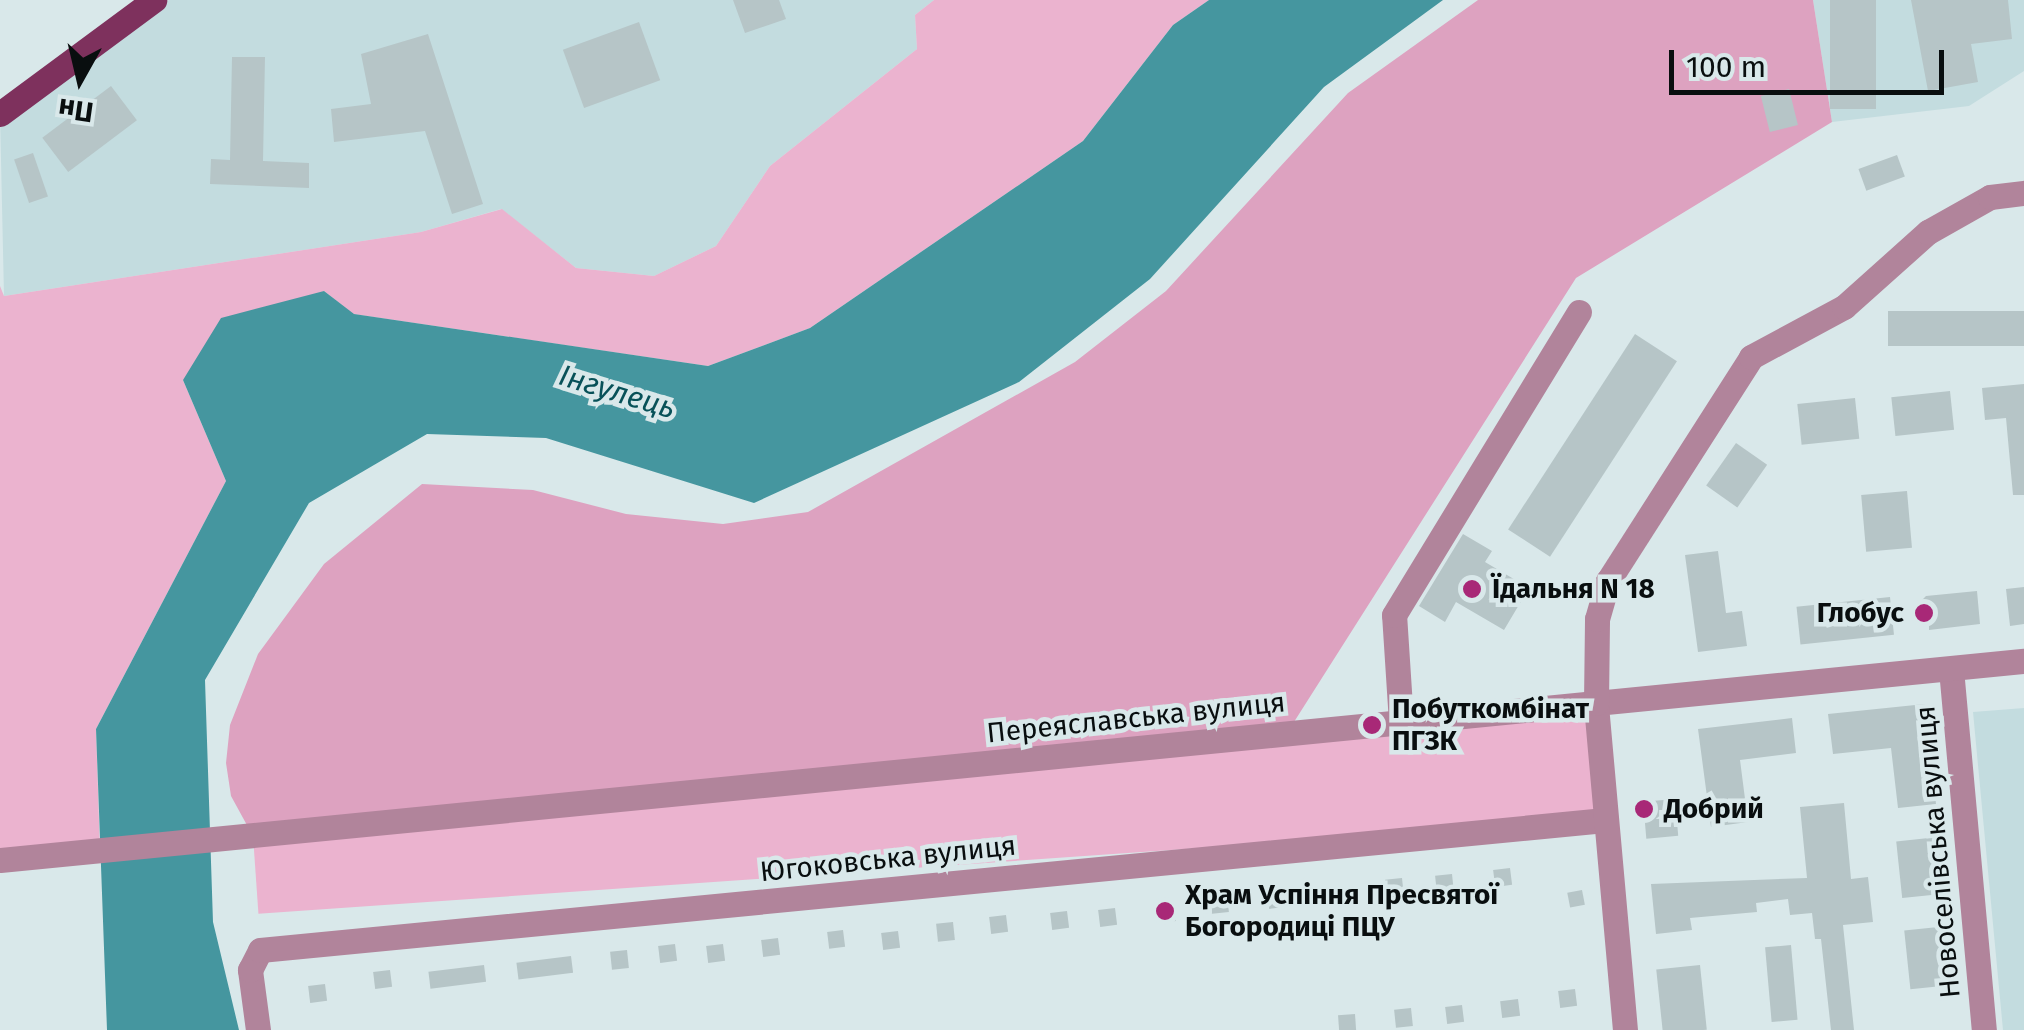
<!DOCTYPE html>
<meta charset="utf-8">
<style>
body{margin:0}
#map{position:relative;width:2024px;height:1030px;overflow:hidden;background:#d9e8ea;font-family:"Fira Sans",sans-serif}
div>[style]{position:absolute}
.built>*{inset:0;background:#c3dcdf}
.green>*{inset:0;background:#ebb3cf;transform-origin:0 0}
.forest>*{inset:0;background:#dda2c0}
.water>*{inset:0;background:#45969f}
.building>*{inset:0;background:#b6c5c7;transform-origin:0 0}
.minor>*{height:25px;margin:-12.5px;padding:0 12.5px;transform-origin:12.5px;border-radius:12.5px;background:#b1849b}
.major>*{height:25px;margin:-12.5px;padding:0 12.5px;transform-origin:12.5px;border-radius:12.5px;background:#7e315d}
.dots>*{width:28px;height:28px;translate:-50% -50%;box-sizing:border-box;border:5px solid #d9e8ea;border-radius:50%}
span{translate:-50% -50%;white-space:nowrap;text-align:center;line-height:1.15;-webkit-text-stroke:9px #d9e8ea;paint-order:stroke}
.poi-label{font-size:28px;color:#090e0f;font-weight:700}
.left{translate:0 -50%;text-align:left}
.right{translate:-100% -50%;text-align:right}
.street-label{font-size:28px;color:#090e0f}
.water-label{font-size:30px;color:#085158;font-style:italic}
.north{position:absolute;left:30px;top:30px;width:100px;height:100px;-webkit-text-stroke:8px #d9e8ea;paint-order:stroke;rotate:188deg;font-size:28px;font-weight:700;line-height:40px;text-align:center;color:#090e0f}
.north::after{content:'';display:block;margin:auto;width:35px;height:45px;background:#090e0f;clip-path:polygon(50% 0,100% 100%,50% 72%,0 100%)}
.scale{position:absolute;left:1669px;top:50px;width:275px;height:45px;box-sizing:border-box;border:5px solid #090e0f;border-top:0;padding-left:12px;font-size:30px;line-height:35px;white-space:nowrap;color:#090e0f;-webkit-text-stroke:8px #d9e8ea;paint-order:stroke}
</style>
<div id="map">
<div class="built">
<div style="clip-path:polygon(169px 0,934px 0,915px 15px,917px 49px,770px 166px,716px 246px,654px 276px,576px 268px,501px 209px,421px 232px,4px 296px,0 114px)"></div>
<div style="clip-path:polygon(1813px 0,2024px 0,2024px 71px,1969px 106px,1832px 122px)"></div>
<div style="clip-path:polygon(2024px 708px,2024px 1030px,2003px 1030px,1973px 712px)"></div>
</div>
<div class="green">
<div style="clip-path:polygon(934px 0,1209px 0,1173px 25px,1083px 141px,810px 328px,708px 366px,353px 314px,324px 291px,183px 380px,226px 481px,96px 729px,100px 852px,0 856px,0 286px,4px 296px,421px 232px,502px 209px,576px 268px,654px 276px,716px 246px,770px 166px,917px 49px,915px 15px)"></div>
<div style="left:1596px;top:703px;width:117px;height:1349px;rotate:86deg"></div>
</div>
<div class="forest">
<div style="clip-path:polygon(1478px 0,1813px 0,1832px 122px,1576px 278px,1287px 733px,254px 838px,231px 796px,226px 763px,230px 725px,258px 654px,324px 564px,422px 484px,533px 490px,626px 514px,723px 524px,808px 512px,1075px 362px,1166px 291px,1348px 93px)"></div>
</div>
<div class="water">
<div style="clip-path:polygon(1209px 0,1443px 0,1324px 87px,1150px 279px,1019px 382px,754px 503px,546px 438px,427px 434px,309px 503px,205px 680px,213px 922px,239px 1030px,107px 1030px,96px 729px,226px 481px,183px 380px,221px 318px,324px 291px,354px 314px,708px 366px,810px 328px,1083px 141px,1173px 25px)"></div>
</div>
<div class="building">
<div style="clip-path:polygon(733px 0,779px 0,786px 19px,745px 33px)"></div>
<div style="left:1830px;top:0;width:46px;height:109px"></div>
<div style="clip-path:polygon(1911px 0,2008px 0,2012px 39px,1971px 44px,1978px 82px,1928px 91px)"></div>
<div style="left:639px;top:22px;width:62px;height:81px;rotate:70deg"></div>
<div style="clip-path:polygon(428px 34px,483px 204px,452px 214px,425px 131px,334px 142px,331px 109px,371px 104px,361px 54px)"></div>
<div style="clip-path:polygon(232px 57px,265px 57px,263px 161px,309px 163px,309px 188px,210px 184px,211px 159px,230px 160px)"></div>
<div style="left:111px;top:86px;width:43px;height:86px;rotate:53deg"></div>
<div style="left:1789px;top:89px;width:37px;height:29px;rotate:76deg"></div>
<div style="left:33px;top:153px;width:46px;height:20px;rotate:71deg"></div>
<div style="left:1897px;top:155px;width:23px;height:41px;rotate:70deg"></div>
<div style="left:2024px;top:311px;width:35px;height:136px;rotate:90deg"></div>
<div style="left:1635px;top:334px;width:50px;height:233px;rotate:33deg"></div>
<div style="clip-path:polygon(2024px 384px,2024px 495px,2013px 495px,2006px 418px,1985px 420px,1982px 388px)"></div>
<div style="left:1950px;top:391px;width:39px;height:59px;rotate:84deg"></div>
<div style="left:1855px;top:398px;width:41px;height:58px;rotate:84deg"></div>
<div style="left:1736px;top:443px;width:38px;height:52px;rotate:35deg"></div>
<div style="left:1907px;top:491px;width:57px;height:46px;rotate:85deg"></div>
<div style="clip-path:polygon(1463px 534px,1492px 551px,1485px 562px,1529px 588px,1504px 630px,1456px 602px,1445px 622px,1419px 606px)"></div>
<div style="clip-path:polygon(1718px 551px,1726px 613px,1742px 611px,1747px 646px,1698px 652px,1685px 555px)"></div>
<div style="clip-path:polygon(2024px 587px,2024px 624px,2010px 626px,2006px 589px)"></div>
<div style="clip-path:polygon(1977px 591px,1980px 624px,1929px 630px,1929px 622px,1921px 623px,1919px 603px,1926px 596px)"></div>
<div style="left:1890px;top:597px;width:38px;height:94px;rotate:84deg"></div>
<div style="clip-path:polygon(1925px 704px,1936px 804px,1898px 808px,1891px 748px,1833px 754px,1828px 714px)"></div>
<div style="clip-path:polygon(1792px 718px,1796px 753px,1740px 760px,1748px 822px,1711px 827px,1698px 729px)"></div>
<div style="left:1675px;top:799px;width:37px;height:32px;rotate:85deg"></div>
<div style="clip-path:polygon(1844px 803px,1851px 879px,1868px 877px,1873px 922px,1843px 925px,1854px 1030px,1831px 1030px,1821px 939px,1815px 939px,1812px 913px,1790px 915px,1788px 899px,1756px 903px,1757px 912px,1690px 918px,1692px 930px,1656px 934px,1651px 884px,1807px 878px,1800px 807px)"></div>
<div style="left:1938px;top:837px;width:57px;height:42px;rotate:84deg"></div>
<div style="left:1510px;top:868px;width:17px;height:17px;rotate:83deg"></div>
<div style="left:1452px;top:874px;width:18px;height:17px;rotate:84deg"></div>
<div style="left:1402px;top:878px;width:18px;height:17px;rotate:84deg"></div>
<div style="left:1338px;top:887px;width:17px;height:17px;rotate:83deg"></div>
<div style="left:1284px;top:890px;width:17px;height:17px;rotate:83deg"></div>
<div style="left:1582px;top:890px;width:15px;height:15px;rotate:79deg"></div>
<div style="left:1227px;top:894px;width:18px;height:17px;rotate:84deg"></div>
<div style="left:1174px;top:903px;width:18px;height:17px;rotate:84deg"></div>
<div style="left:1115px;top:908px;width:17px;height:17px;rotate:83deg"></div>
<div style="left:1067px;top:911px;width:17px;height:17px;rotate:83deg"></div>
<div style="left:1006px;top:915px;width:17px;height:17px;rotate:83deg"></div>
<div style="left:953px;top:922px;width:18px;height:17px;rotate:84deg"></div>
<div style="left:1948px;top:926px;width:59px;height:44px;rotate:84deg"></div>
<div style="left:843px;top:930px;width:17px;height:16px;rotate:83deg"></div>
<div style="left:898px;top:931px;width:17px;height:17px;rotate:83deg"></div>
<div style="left:778px;top:938px;width:17px;height:17px;rotate:83deg"></div>
<div style="left:675px;top:944px;width:17px;height:17px;rotate:83deg"></div>
<div style="left:723px;top:944px;width:17px;height:17px;rotate:83deg"></div>
<div style="left:1791px;top:945px;width:75px;height:26px;rotate:85deg"></div>
<div style="left:627px;top:950px;width:18px;height:17px;rotate:84deg"></div>
<div style="left:571px;top:956px;width:17px;height:55px;rotate:83deg"></div>
<div style="left:484px;top:965px;width:17px;height:56px;rotate:83deg"></div>
<div style="left:1700px;top:965px;width:65px;height:44px;rotate:84deg"></div>
<div style="left:390px;top:970px;width:17px;height:17px;rotate:83deg"></div>
<div style="left:325px;top:984px;width:17px;height:17px;rotate:83deg"></div>
<div style="left:1575px;top:989px;width:17px;height:17px;rotate:83deg"></div>
<div style="left:1518px;top:999px;width:17px;height:18px;rotate:83deg"></div>
<div style="left:1462px;top:1005px;width:17px;height:17px;rotate:83deg"></div>
<div style="left:1411px;top:1008px;width:18px;height:17px;rotate:84deg"></div>
<div style="left:1355px;top:1014px;width:16px;height:17px;rotate:86deg"></div>
</div>
<div class="minor">
<div style="left:1951px;top:669px;width:363px;rotate:84.8deg"></div>
<div style="left:1401px;top:722px;width:107px;rotate:-93.7deg"></div>
<div style="left:1394px;top:615px;width:355px;rotate:-58.6deg"></div>
<div style="left:0;top:860px;width:2034px;rotate:-5.62deg"></div>
<div style="left:258px;top:1030px;width:61px;rotate:-97.6deg"></div>
<div style="left:250px;top:970px;width:22px;rotate:-63deg"></div>
<div style="left:260px;top:950px;width:1351px;rotate:-5.52deg"></div>
<div style="left:1625px;top:1030px;width:328px;rotate:-95.1deg"></div>
<div style="left:1596px;top:703px;width:84px;rotate:-89.3deg"></div>
<div style="left:1597px;top:619px;width:40px;rotate:-74deg"></div>
<div style="left:1608px;top:581px;width:266px;rotate:-57.4deg"></div>
<div style="left:1751px;top:357px;width:106px;rotate:-28.3deg"></div>
<div style="left:1844px;top:307px;width:113px;rotate:-41.8deg"></div>
<div style="left:1928px;top:232px;width:71px;rotate:-29.4deg"></div>
<div style="left:1990px;top:197px;width:34px;rotate:-7deg"></div>
</div>
<div class="major">
<div style="left:0;top:114px;width:192px;rotate:-36.5deg"></div>
</div>
<div class="dots">
<div style="left:1472px;top:589px;background:#a82877"></div>
<div style="left:1924px;top:613px;background:#a82877"></div>
<div style="left:1372px;top:725px;background:#a82877"></div>
<div style="left:1644px;top:809px;background:#a82877"></div>
<div style="left:1165px;top:911px;background:#a82877"></div>
</div>
<div class="poi-label">
<span class="left" style="left:1492px;top:589px">Їдальня N 18</span>
<span class="right" style="left:1904px;top:613px">Глобус</span>
<span class="left" style="left:1392px;top:725px">Побуткомбінат<br>ПГЗК</span>
<span class="left" style="left:1664px;top:809px">Добрий</span>
<span class="left" style="left:1185px;top:911px">Храм Успіння Пресвятої<br>Богородиці ПЦУ</span>
</div>
<div class="street-label">
<span style="left:1136px;top:718px;rotate:-6deg">Переяславська вулиця</span>
<span style="left:1938px;top:852px;rotate:-95deg">Новоселівська вулиця</span>
<span style="left:888px;top:859px;rotate:-6deg">Югоковська вулиця</span>
</div>
<div class="water-label">
<span style="left:617px;top:392px;rotate:17deg">Інгулець</span>
</div>
<div class="north">Пн</div>
<div class="scale">100 m</div>
</div>
